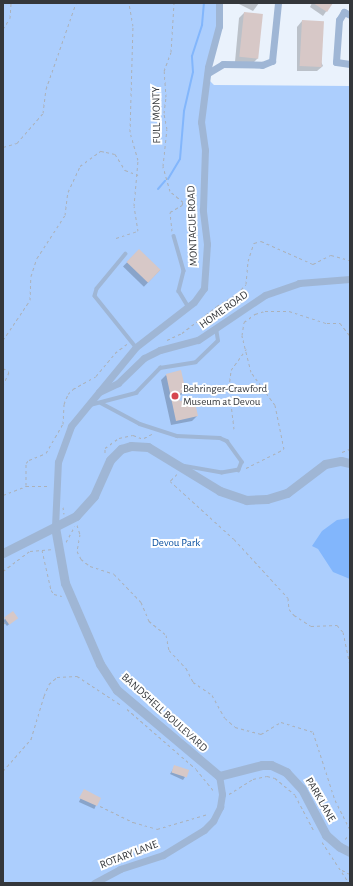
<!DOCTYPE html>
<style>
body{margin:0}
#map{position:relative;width:353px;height:886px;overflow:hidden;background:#eaf2fc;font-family:"Alegreya Sans",sans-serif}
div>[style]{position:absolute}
.green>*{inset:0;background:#accefd}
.water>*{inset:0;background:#82b6fc}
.shadow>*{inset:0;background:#0003;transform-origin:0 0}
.stream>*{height:2px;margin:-1px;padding:0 1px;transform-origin:1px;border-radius:1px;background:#82b6fc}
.building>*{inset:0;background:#d7c8c7;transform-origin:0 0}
.path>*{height:1px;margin-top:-0.5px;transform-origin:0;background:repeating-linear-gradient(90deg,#abb1b9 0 3px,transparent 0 6px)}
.service>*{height:3.5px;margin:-1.75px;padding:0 1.75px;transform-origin:1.75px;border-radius:1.75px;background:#9fb6d5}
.minor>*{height:7px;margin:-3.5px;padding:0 3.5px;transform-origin:3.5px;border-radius:3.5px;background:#9fb6d5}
.tertiary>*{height:9px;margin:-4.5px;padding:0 4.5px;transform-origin:4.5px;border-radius:4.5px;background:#9fb6d5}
.dots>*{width:11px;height:11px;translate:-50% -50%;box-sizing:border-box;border:2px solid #fff;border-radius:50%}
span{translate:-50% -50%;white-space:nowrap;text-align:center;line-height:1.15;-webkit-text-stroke:4px #fff;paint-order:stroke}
.street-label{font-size:11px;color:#34373b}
.poi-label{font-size:11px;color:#34373b}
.left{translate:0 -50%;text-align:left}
.park-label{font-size:11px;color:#0950a0}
.frame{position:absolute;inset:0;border:4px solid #34373b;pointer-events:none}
</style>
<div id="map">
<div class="green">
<div style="clip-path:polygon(3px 3px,219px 3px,220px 17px,207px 78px,214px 85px,350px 86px,350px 883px,3px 883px)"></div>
</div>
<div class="water">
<div style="clip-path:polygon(350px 518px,350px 579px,333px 572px,318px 549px,312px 546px,322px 531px,337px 520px)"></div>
</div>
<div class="shadow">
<div style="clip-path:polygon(237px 3px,259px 3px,253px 11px)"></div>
<div style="clip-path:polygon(312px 3px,332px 3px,323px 16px,310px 7px)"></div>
<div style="clip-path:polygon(244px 13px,258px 58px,253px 63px,235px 62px,239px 18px)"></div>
<div style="clip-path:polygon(302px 21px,323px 66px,317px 71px,297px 71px,297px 27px)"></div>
<div style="left:139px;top:250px;width:29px;height:23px;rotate:44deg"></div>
<div style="clip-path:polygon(166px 375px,185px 392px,178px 397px,179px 402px,197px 416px,192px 421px,171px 425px,161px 380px)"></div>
<div style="clip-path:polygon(5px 619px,14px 620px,7px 626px,3px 621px)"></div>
<div style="clip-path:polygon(175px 766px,185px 777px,183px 780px,170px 774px)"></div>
<div style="left:84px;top:791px;width:17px;height:12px;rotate:25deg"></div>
</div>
<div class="stream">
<div style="left:168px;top:179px;width:23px;rotate:-59deg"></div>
<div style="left:180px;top:159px;width:48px;rotate:-85.2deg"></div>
<div style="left:184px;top:111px;width:40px;rotate:-77deg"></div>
<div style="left:193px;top:72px;width:16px;rotate:-94deg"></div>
<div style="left:192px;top:56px;width:33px;rotate:-72deg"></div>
<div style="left:202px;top:25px;width:22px;rotate:-85deg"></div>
<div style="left:158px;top:189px;width:11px;rotate:-49deg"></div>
</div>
<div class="building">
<div style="clip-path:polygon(313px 3px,333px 3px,327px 12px)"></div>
<div style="left:244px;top:12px;width:19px;height:45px;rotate:6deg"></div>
<div style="left:302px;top:20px;width:22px;height:46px;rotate:3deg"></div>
<div style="left:139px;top:249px;width:30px;height:18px;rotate:44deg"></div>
<div style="clip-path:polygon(181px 370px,186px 392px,178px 394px,180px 401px,194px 398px,198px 416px,176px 421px,166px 374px)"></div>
<div style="left:13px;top:611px;width:9px;height:11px;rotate:54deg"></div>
<div style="left:174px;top:765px;width:16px;height:8px;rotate:18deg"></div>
<div style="clip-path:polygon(84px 789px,101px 798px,97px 806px,79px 798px)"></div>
</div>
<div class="path">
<div style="left:3px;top:29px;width:13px;rotate:-58deg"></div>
<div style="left:10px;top:18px;width:15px;rotate:-86deg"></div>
<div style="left:3px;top:147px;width:15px;rotate:-16deg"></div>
<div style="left:17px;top:143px;width:40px;rotate:-49deg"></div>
<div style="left:43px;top:113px;width:24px;rotate:-83deg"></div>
<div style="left:46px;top:89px;width:91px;rotate:-70.8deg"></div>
<div style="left:3px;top:200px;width:4px;rotate:90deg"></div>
<div style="left:172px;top:231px;width:19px;rotate:-96deg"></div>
<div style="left:170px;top:212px;width:14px;rotate:-30deg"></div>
<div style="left:182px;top:205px;width:3px;rotate:-72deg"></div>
<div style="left:183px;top:202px;width:17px;rotate:-140deg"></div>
<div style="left:170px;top:191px;width:26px;rotate:-106deg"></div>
<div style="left:163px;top:166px;width:37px;rotate:-84deg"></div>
<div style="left:167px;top:129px;width:16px;rotate:-101deg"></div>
<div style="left:164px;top:113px;width:16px;rotate:-83deg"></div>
<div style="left:166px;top:97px;width:26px;rotate:-94deg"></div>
<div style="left:164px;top:71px;width:20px;rotate:-70deg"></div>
<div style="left:171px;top:52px;width:49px;rotate:-86.5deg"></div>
<div style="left:116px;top:238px;width:23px;rotate:-18deg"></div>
<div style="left:138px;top:231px;width:25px;rotate:-99deg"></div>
<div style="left:134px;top:206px;width:46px;rotate:-85deg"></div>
<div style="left:138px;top:160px;width:29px;rotate:-106deg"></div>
<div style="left:130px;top:132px;width:106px;rotate:-88.4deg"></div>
<div style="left:133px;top:26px;width:23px;rotate:-100deg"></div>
<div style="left:3px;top:340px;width:48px;rotate:-56deg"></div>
<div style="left:30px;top:300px;width:24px;rotate:-88deg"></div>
<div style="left:31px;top:276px;width:19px;rotate:-72deg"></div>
<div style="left:37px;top:258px;width:51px;rotate:-56.9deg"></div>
<div style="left:65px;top:215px;width:23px;rotate:-83deg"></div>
<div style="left:68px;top:192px;width:29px;rotate:-65deg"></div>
<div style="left:80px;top:166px;width:26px;rotate:-36deg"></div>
<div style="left:101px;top:151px;width:5px;rotate:11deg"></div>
<div style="left:106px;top:152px;width:9px;rotate:13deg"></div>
<div style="left:115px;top:154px;width:19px;rotate:58deg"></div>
<div style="left:125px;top:170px;width:14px;rotate:21deg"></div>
<div style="left:167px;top:340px;width:17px;rotate:-25deg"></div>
<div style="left:182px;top:333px;width:44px;rotate:-37.6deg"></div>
<div style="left:217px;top:306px;width:23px;rotate:-31deg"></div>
<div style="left:237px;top:294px;width:13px;rotate:-48deg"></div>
<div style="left:246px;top:284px;width:23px;rotate:-85deg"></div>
<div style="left:248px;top:261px;width:19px;rotate:-72deg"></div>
<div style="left:254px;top:243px;width:7px;rotate:-16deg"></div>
<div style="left:261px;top:241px;width:57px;rotate:23.9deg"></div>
<div style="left:313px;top:264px;width:20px;rotate:-27deg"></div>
<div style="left:331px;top:255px;width:20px;rotate:15deg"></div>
<div style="left:3px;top:368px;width:7px;rotate:34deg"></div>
<div style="left:9px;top:372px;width:14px;rotate:115deg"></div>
<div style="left:3px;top:421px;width:7px;rotate:90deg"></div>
<div style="left:234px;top:429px;width:42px;rotate:-96.8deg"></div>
<div style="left:229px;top:387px;width:17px;rotate:-83deg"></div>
<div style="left:231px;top:370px;width:26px;rotate:-54deg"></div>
<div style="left:144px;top:438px;width:9px;rotate:-27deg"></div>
<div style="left:342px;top:452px;width:9px;rotate:-21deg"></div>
<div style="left:105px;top:453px;width:5px;rotate:-90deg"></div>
<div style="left:105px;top:448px;width:17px;rotate:-36deg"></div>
<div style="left:119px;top:438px;width:14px;rotate:-12deg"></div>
<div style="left:133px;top:435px;width:9px;rotate:21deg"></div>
<div style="left:246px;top:468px;width:42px;rotate:-26.6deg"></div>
<div style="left:284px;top:449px;width:45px;rotate:-101.6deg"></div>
<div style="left:275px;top:405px;width:41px;rotate:-126deg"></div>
<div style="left:251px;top:372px;width:38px;rotate:-104deg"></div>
<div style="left:242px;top:335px;width:13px;rotate:-81deg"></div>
<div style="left:244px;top:322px;width:14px;rotate:-36deg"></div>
<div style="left:255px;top:314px;width:10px;rotate:-17deg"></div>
<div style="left:265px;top:311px;width:24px"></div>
<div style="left:289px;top:311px;width:40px;rotate:18deg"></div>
<div style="left:327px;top:323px;width:13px"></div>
<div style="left:340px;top:323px;width:16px;rotate:52deg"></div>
<div style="left:177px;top:474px;width:10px;rotate:135deg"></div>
<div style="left:170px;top:481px;width:86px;rotate:42.2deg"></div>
<div style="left:234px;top:539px;width:80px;rotate:47.5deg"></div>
<div style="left:288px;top:598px;width:11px;rotate:85deg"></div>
<div style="left:289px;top:609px;width:8px;rotate:50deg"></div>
<div style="left:294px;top:615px;width:20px;rotate:33deg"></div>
<div style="left:311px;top:626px;width:26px;rotate:-2deg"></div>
<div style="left:337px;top:625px;width:9px;rotate:49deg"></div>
<div style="left:343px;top:632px;width:33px;rotate:78deg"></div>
<div style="left:26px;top:485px;width:22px;rotate:-90deg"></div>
<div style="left:26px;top:463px;width:4px;rotate:-45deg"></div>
<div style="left:29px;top:460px;width:18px;rotate:-22deg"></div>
<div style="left:46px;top:453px;width:34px;rotate:-60deg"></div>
<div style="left:63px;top:424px;width:20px;rotate:-87deg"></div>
<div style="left:64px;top:404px;width:11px;rotate:-68deg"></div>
<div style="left:68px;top:394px;width:7px;rotate:-45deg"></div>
<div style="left:73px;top:389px;width:26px;rotate:-29deg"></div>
<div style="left:96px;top:376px;width:30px;rotate:-50deg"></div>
<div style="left:115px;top:353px;width:15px;rotate:-37deg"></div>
<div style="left:3px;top:495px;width:25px;rotate:-21deg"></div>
<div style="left:26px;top:486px;width:24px"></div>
<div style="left:63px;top:507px;width:7px;rotate:82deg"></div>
<div style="left:77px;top:525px;width:9px;rotate:72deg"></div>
<div style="left:80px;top:534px;width:17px;rotate:100deg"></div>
<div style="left:77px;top:551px;width:9px;rotate:63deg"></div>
<div style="left:81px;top:559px;width:11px;rotate:38deg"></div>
<div style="left:90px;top:566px;width:25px;rotate:18deg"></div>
<div style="left:114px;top:574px;width:39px;rotate:46deg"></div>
<div style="left:141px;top:602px;width:21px;rotate:67deg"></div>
<div style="left:149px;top:621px;width:22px;rotate:39deg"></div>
<div style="left:166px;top:635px;width:15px;rotate:79deg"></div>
<div style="left:169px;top:650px;width:25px;rotate:47deg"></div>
<div style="left:186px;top:668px;width:16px;rotate:63deg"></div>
<div style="left:193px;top:682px;width:23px;rotate:34deg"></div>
<div style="left:212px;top:695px;width:26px;rotate:61deg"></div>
<div style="left:225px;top:718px;width:13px;rotate:42deg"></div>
<div style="left:235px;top:727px;width:27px;rotate:15deg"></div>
<div style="left:261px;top:734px;width:23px;rotate:-31deg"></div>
<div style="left:281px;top:722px;width:34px;rotate:17deg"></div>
<div style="left:313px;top:732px;width:71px;rotate:72.1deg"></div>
<div style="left:335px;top:800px;width:33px;rotate:63deg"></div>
<div style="left:66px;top:542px;width:18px;rotate:-61deg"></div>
<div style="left:42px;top:550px;width:41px;rotate:77.3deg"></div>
<div style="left:51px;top:590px;width:5px;rotate:53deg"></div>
<div style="left:54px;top:594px;width:8px;rotate:14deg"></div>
<div style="left:3px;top:571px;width:34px;rotate:-37deg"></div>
<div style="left:30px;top:551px;width:21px;rotate:-5deg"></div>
<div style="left:3px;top:624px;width:5px;rotate:-37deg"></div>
<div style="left:127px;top:709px;width:91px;rotate:41deg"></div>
<div style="left:196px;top:769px;width:27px;rotate:51deg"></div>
<div style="left:3px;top:771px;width:43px;rotate:-48.8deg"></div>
<div style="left:31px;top:739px;width:45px;rotate:-73.2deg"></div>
<div style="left:44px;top:696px;width:13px;rotate:-67deg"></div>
<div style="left:49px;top:684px;width:11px;rotate:-41deg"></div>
<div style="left:57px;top:677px;width:20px;rotate:-3deg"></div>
<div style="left:77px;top:676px;width:53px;rotate:33.4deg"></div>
<div style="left:229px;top:794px;width:28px;rotate:-32deg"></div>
<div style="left:253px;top:779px;width:14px;rotate:-12deg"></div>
<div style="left:267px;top:776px;width:8px;rotate:14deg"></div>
<div style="left:275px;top:778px;width:26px;rotate:40deg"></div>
<div style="left:295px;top:795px;width:41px;rotate:62.2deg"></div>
<div style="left:100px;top:806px;width:37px;rotate:26deg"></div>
<div style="left:133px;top:822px;width:25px;rotate:16deg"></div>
<div style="left:157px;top:829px;width:53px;rotate:-16.4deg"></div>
<div style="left:345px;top:839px;width:7px;rotate:-45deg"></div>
<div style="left:322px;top:842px;width:49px;rotate:56.6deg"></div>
<div style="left:342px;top:870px;width:9px;rotate:27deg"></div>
</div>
<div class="service">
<div style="left:174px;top:236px;width:36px;rotate:74deg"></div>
<div style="left:184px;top:271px;width:21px;rotate:104deg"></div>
<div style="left:179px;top:291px;width:17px;rotate:59deg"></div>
<div style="left:126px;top:254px;width:45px;rotate:129.6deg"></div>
<div style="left:97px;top:289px;width:7px;rotate:106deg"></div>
<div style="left:95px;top:296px;width:65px;rotate:51.2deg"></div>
<div style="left:101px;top:403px;width:44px;rotate:28.3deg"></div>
<div style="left:140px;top:424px;width:39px;rotate:18deg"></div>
<div style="left:177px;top:436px;width:43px;rotate:2.7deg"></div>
<div style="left:220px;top:438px;width:8px;rotate:23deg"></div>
<div style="left:227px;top:441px;width:26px;rotate:54deg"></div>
<div style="left:242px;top:462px;width:9px;rotate:111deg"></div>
<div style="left:239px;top:470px;width:17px;rotate:170deg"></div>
<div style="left:222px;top:473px;width:39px;rotate:-170deg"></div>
<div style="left:90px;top:405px;width:48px;rotate:-14.6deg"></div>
<div style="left:136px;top:393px;width:35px;rotate:-46deg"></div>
<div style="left:160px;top:368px;width:36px;rotate:-9deg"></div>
<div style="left:196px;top:362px;width:30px;rotate:-44deg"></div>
<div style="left:218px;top:341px;width:12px;rotate:-99deg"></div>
</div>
<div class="minor">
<div style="left:350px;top:15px;width:7px;rotate:-153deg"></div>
<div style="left:344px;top:12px;width:9px;rotate:122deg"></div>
<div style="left:339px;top:20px;width:42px;rotate:94.1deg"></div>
<div style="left:336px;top:62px;width:14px;rotate:8deg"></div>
<div style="left:208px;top:73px;width:17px;rotate:-31deg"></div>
<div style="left:223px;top:64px;width:39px;rotate:1deg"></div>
<div style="left:262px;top:65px;width:11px;rotate:-22deg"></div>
<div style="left:272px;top:61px;width:58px;rotate:-84.1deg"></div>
<div style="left:99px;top:392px;width:21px;rotate:-25deg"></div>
<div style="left:118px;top:383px;width:36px;rotate:-44deg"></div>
<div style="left:144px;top:358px;width:18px;rotate:-27deg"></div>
<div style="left:160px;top:350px;width:39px;rotate:-15deg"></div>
<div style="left:198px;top:340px;width:81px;rotate:-33.9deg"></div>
<div style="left:265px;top:295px;width:36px;rotate:-19deg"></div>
<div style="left:299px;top:283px;width:51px;rotate:-4.5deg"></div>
<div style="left:55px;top:527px;width:65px;rotate:-87.4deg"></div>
<div style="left:58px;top:462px;width:38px;rotate:-70deg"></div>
<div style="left:71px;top:426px;width:102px;rotate:-50.6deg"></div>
<div style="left:136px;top:347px;width:73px;rotate:-37.8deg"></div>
<div style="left:194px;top:302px;width:17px;rotate:-54deg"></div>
<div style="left:204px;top:288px;width:44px;rotate:-86.1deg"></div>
<div style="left:207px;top:244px;width:35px;rotate:-97deg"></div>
<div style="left:203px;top:209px;width:59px;rotate:-88.1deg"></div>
<div style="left:205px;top:150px;width:28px;rotate:-98deg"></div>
<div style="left:201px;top:122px;width:55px;rotate:-82.7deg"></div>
<div style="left:208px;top:67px;width:42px;rotate:-75deg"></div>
<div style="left:219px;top:26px;width:23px;rotate:-90deg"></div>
<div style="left:94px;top:883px;width:30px;rotate:-28deg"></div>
<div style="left:120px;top:869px;width:45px;rotate:-18deg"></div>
<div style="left:163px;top:855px;width:48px;rotate:-31.4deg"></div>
<div style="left:204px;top:830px;width:13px;rotate:-45deg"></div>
<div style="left:213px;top:821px;width:16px;rotate:-63deg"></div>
<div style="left:220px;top:807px;width:13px;rotate:-81deg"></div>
<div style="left:222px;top:794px;width:18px;rotate:-99deg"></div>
</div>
<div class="tertiary">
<div style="left:55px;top:527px;width:57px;rotate:79.9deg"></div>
<div style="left:65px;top:583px;width:88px;rotate:66.6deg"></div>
<div style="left:100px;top:664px;width:31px;rotate:57deg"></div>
<div style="left:117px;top:690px;width:133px;rotate:40.1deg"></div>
<div style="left:219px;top:776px;width:44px;rotate:-14.3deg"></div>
<div style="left:262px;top:765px;width:9px"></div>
<div style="left:271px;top:765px;width:17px;rotate:25deg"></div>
<div style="left:286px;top:772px;width:23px;rotate:47deg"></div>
<div style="left:302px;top:789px;width:52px;rotate:62.4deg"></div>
<div style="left:326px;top:835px;width:18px;rotate:41deg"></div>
<div style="left:340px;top:847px;width:11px;rotate:27deg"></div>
<div style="left:3px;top:553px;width:82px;rotate:-26.9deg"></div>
<div style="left:76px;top:516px;width:27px;rotate:-48deg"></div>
<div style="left:94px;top:496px;width:39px;rotate:-66deg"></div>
<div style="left:110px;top:460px;width:16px;rotate:-45deg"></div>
<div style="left:121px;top:449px;width:10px;rotate:-17deg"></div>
<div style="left:131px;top:446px;width:17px;rotate:3deg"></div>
<div style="left:148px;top:447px;width:84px;rotate:31.4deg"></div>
<div style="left:220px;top:491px;width:28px;rotate:19deg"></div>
<div style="left:246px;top:500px;width:21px;rotate:-3deg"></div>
<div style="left:267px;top:499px;width:21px;rotate:-17deg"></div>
<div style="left:287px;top:493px;width:48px;rotate:-37.3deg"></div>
<div style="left:325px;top:464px;width:16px;rotate:-11deg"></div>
<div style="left:341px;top:461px;width:9px;rotate:13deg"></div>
</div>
<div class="dots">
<div style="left:175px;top:396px;background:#d6464e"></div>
</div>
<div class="street-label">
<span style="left:157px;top:115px;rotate:-91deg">FULL MONTY</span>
<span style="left:193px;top:226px;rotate:-92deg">MONTAGUE ROAD</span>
<span style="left:224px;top:310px;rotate:-35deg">HOME ROAD</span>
<span style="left:164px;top:713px;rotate:42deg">BANDSHELL BOULEVARD</span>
<span style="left:320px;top:800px;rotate:60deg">PARK LANE</span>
<span style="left:129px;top:855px;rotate:-21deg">ROTARY LANE</span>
</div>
<div class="poi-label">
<span class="left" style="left:183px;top:396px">Behringer-Crawford<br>Museum at Devou</span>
</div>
<div class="park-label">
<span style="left:176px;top:543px">Devou Park</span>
</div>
<div class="frame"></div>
</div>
